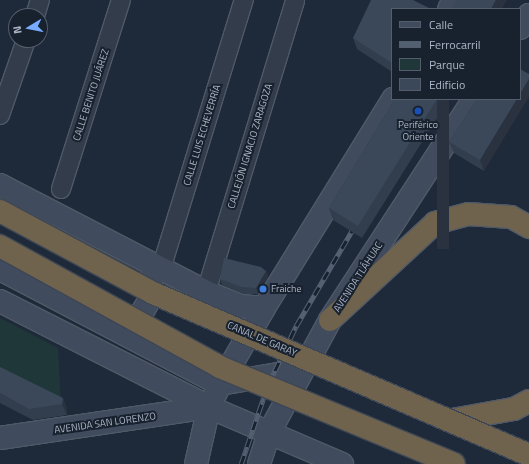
<!DOCTYPE html>
<meta charset="utf-8">
<style>
body{margin:0}
#map{position:relative;width:529px;height:464px;overflow:hidden;background:#1e2a39;font-family:"Titillium Web",sans-serif}
div>[style]{position:absolute}
.green>*{inset:0;background:#20373a}
.roads{filter:drop-shadow(1px 0 #505967) drop-shadow(-1px 0 #505967) drop-shadow(0 1px #505967) drop-shadow(0 -1px #505967)}
.street>*{height:18px;margin:-9px;padding:0 9px;transform-origin:9px;border-radius:9px;background:#323c4a}
.secondary>*{height:22px;margin:-11px;padding:0 11px;transform-origin:11px;border-radius:11px;background:#404b5d}
.highway>*{height:22px;margin:-11px;padding:0 11px;transform-origin:11px;border-radius:11px;background:#70634e}
.rail>*{height:4.5px;margin-top:-2.25px;transform-origin:0;background:repeating-linear-gradient(90deg,#18212e 0 9px,#536071 0 18px);box-sizing:border-box;border-block:1px solid #536071}
.bridges{filter:drop-shadow(1px 0 #3d4654) drop-shadow(-1px 0 #3d4654) drop-shadow(0 1px #3d4654) drop-shadow(0 -1px #3d4654)}
.highway-bridge>*{height:22px;margin:-11px;padding:0 11px;transform-origin:11px;border-radius:11px;background:#70634e}
.wall>*{inset:0;background:#323e4d}
.shaded-wall>*{inset:0;background:#29323e;transform-origin:0 0}
.building>*{inset:0;background:#3a4859}
.dots>*{width:11px;height:11px;translate:-50% -50%;box-sizing:border-box;border:2px solid #18212e;border-radius:50%}
span{translate:-50% -50%;white-space:nowrap;text-align:center;line-height:1.15;-webkit-text-stroke:4px #18212e;paint-order:stroke}
.street-label{font-size:10px;color:#acb6c6}
.poi-label{font-size:10px;color:#acb6c6}
.left{translate:0 -50%;text-align:left}
.legend{position:absolute;left:391px;top:8px;width:130px;height:92px;box-sizing:border-box;background:#18212e;border:1px solid #535d6b;margin:0;padding:5px 7px;list-style:none;font-size:12px;color:#acb6c6}
.legend li{display:flex;align-items:center;gap:8px;height:20px}
.legend b{width:20px;border:1px solid #535d6b}
.north{position:absolute;left:8px;top:8px;width:40px;height:40px;box-sizing:border-box;background:#18212e;border:1px solid #535d6b;border-radius:50%;rotate:260deg;font-size:11px;font-weight:700;line-height:16px;text-align:center;color:#acb6c6}
.north::after{content:'';display:block;margin:auto;width:14px;height:18px;background:#78acff;clip-path:polygon(50% 0,100% 100%,50% 72%,0 100%)}
</style>
<div id="map">
<div class="green">
<div style="clip-path:polygon(0 318px,58px 348px,61px 403px,0 373px)"></div>
</div>
<div class="roads">
<div class="street">
<div style="left:35px;top:16px;width:17px;rotate:-73deg"></div>
<div style="left:0;top:115px;width:79px;rotate:-70.9deg"></div>
<div style="left:61px;top:189px;width:198px;rotate:-72.4deg"></div>
<div style="left:161px;top:269px;width:282px;rotate:-72.9deg"></div>
<div style="left:206px;top:292px;width:305px;rotate:-73deg"></div>
</div>
<div class="secondary">
<div style="left:449px;top:9px;width:10px;rotate:-61deg"></div>
<div style="left:520px;top:28px;width:16px;rotate:-55deg"></div>
<div style="left:0;top:185px;width:232px;rotate:27.4deg"></div>
<div style="left:206px;top:292px;width:38px;rotate:22deg"></div>
<div style="left:241px;top:306px;width:23px;rotate:5deg"></div>
<div style="left:0;top:269px;width:248px;rotate:27.6deg"></div>
<div style="left:220px;top:384px;width:82px;rotate:-9.8deg"></div>
<div style="left:0;top:301px;width:234px;rotate:26.9deg"></div>
<div style="left:209px;top:407px;width:145px;rotate:23.2deg"></div>
<div style="left:116px;top:324px;width:22px;rotate:-16deg"></div>
<div style="left:137px;top:318px;width:9px;rotate:-49deg"></div>
<div style="left:143px;top:311px;width:14px;rotate:-60deg"></div>
<div style="left:150px;top:299px;width:24px;rotate:-85deg"></div>
<div style="left:0;top:438px;width:211px;rotate:-8.4deg"></div>
<div style="left:196px;top:464px;width:58px;rotate:-77.2deg"></div>
<div style="left:209px;top:407px;width:25px;rotate:-64deg"></div>
<div style="left:220px;top:384px;width:88px;rotate:-59.9deg"></div>
<div style="left:264px;top:308px;width:246px;rotate:-58.3deg"></div>
<div style="left:259px;top:464px;width:35px;rotate:-72deg"></div>
<div style="left:270px;top:431px;width:126px;rotate:-61.6deg"></div>
<div style="left:330px;top:320px;width:264px;rotate:-56.9deg"></div>
</div>
<div class="highway">
<div style="left:330px;top:320px;width:143px;rotate:-42.7deg"></div>
<div style="left:435px;top:223px;width:34px;rotate:-15deg"></div>
<div style="left:468px;top:214px;width:43px;rotate:4deg"></div>
<div style="left:511px;top:217px;width:21px;rotate:29deg"></div>
<div style="left:452px;top:420px;width:63px;rotate:-10.1deg"></div>
<div style="left:514px;top:409px;width:17px;rotate:-28deg"></div>
</div>
</div>
<div class="rail">
<div style="left:241px;top:464px;width:81px;rotate:-71.3deg"></div>
<div style="left:267px;top:387px;width:68px;rotate:-64.6deg"></div>
<div style="left:296px;top:326px;width:121px;rotate:-59.6deg"></div>
</div>
<div class="bridges">
<div class="highway-bridge">
<div style="left:0;top:211px;width:174px;rotate:28.2deg"></div>
<div style="left:153px;top:293px;width:409px;rotate:23.3deg"></div>
<div style="left:0;top:246px;width:251px;rotate:28.8deg"></div>
<div style="left:220px;top:367px;width:253px;rotate:22.5deg"></div>
</div>
</div>
<div class="wall">
<div style="clip-path:polygon(392px 9px,392px 72px,357px 49px,353px 38px)"></div>
<div style="clip-path:polygon(395px 99px,449px 99px,362px 238px,333px 220px,329px 208px)"></div>
<div style="clip-path:polygon(477px 99px,484px 171px,454px 153px,449px 142px)"></div>
<div style="clip-path:polygon(266px 271px,268px 277px,258px 294px,244px 294px,222px 285px,220px 279px)"></div>
<div style="clip-path:polygon(0 367px,63px 398px,67px 409px,67px 415px,33px 420px,0 403px)"></div>
</div>
<div class="shaded-wall">
<div style="clip-path:polygon(496px 0,507px 0,502px 9px,491px 9px)"></div>
<div style="clip-path:polygon(529px 79px,529px 97px,484px 171px,480px 160px,517px 99px,520px 99px,520px 94px)"></div>
<div style="left:437px;top:99px;width:12px;height:150px"></div>
<div style="clip-path:polygon(266px 271px,268px 277px,258px 294px,256px 288px)"></div>
<div style="clip-path:polygon(63px 398px,67px 409px,67px 415px,62px 404px)"></div>
</div>
<div class="building">
<div style="clip-path:polygon(371px 0,413px 0,431px 9px,392px 9px,392px 63px,353px 38px)"></div>
<div style="clip-path:polygon(456px 0,496px 0,491px 9px,440px 9px,452px 8px)"></div>
<div style="clip-path:polygon(520px 69px,529px 74px,529px 79px,520px 94px)"></div>
<div style="clip-path:polygon(395px 99px,437px 99px,358px 226px,329px 208px)"></div>
<div style="clip-path:polygon(477px 99px,517px 99px,480px 160px,449px 142px)"></div>
<div style="clip-path:polygon(224px 258px,261px 267px,266px 271px,256px 288px,242px 287px,220px 279px)"></div>
<div style="clip-path:polygon(0 367px,63px 398px,62px 404px,29px 409px,0 393px)"></div>
</div>
<div class="dots">
<div style="left:418px;top:111px;background:#1a4fb4"></div>
<div style="left:263px;top:289px;background:#3f7fe0"></div>
</div>
<div class="street-label">
<span style="left:91px;top:95px;rotate:-72deg">CALLE BENITO JUÁREZ</span>
<span style="left:202px;top:135px;rotate:-73deg">CALLE LUIS ECHEVERRÍA</span>
<span style="left:250px;top:146px;rotate:-73deg">CALLEJÓN IGNACIO ZARAGOZA</span>
<span style="left:358px;top:277px;rotate:-57deg">AVENIDA TLÁHUAC</span>
<span style="left:262px;top:339px;rotate:23deg">CANAL DE GARAY</span>
<span style="left:105px;top:423px;rotate:-8deg">AVENIDA SAN LORENZO</span>
</div>
<div class="poi-label">
<span style="left:418px;top:130px">Periférico<br>Oriente</span>
<span class="left" style="left:271px;top:289px">Fraiche</span>
</div>
<ul class="legend">
<li><b style="height:5px;background:#404b5d"></b>Calle</li>
<li><b style="height:5px;background:#536071"></b>Ferrocarril</li>
<li><b style="height:11px;background:#20373a"></b>Parque</li>
<li><b style="height:11px;background:#3a4859"></b>Edificio</li>
</ul>
<div class="north">N</div>
</div>
